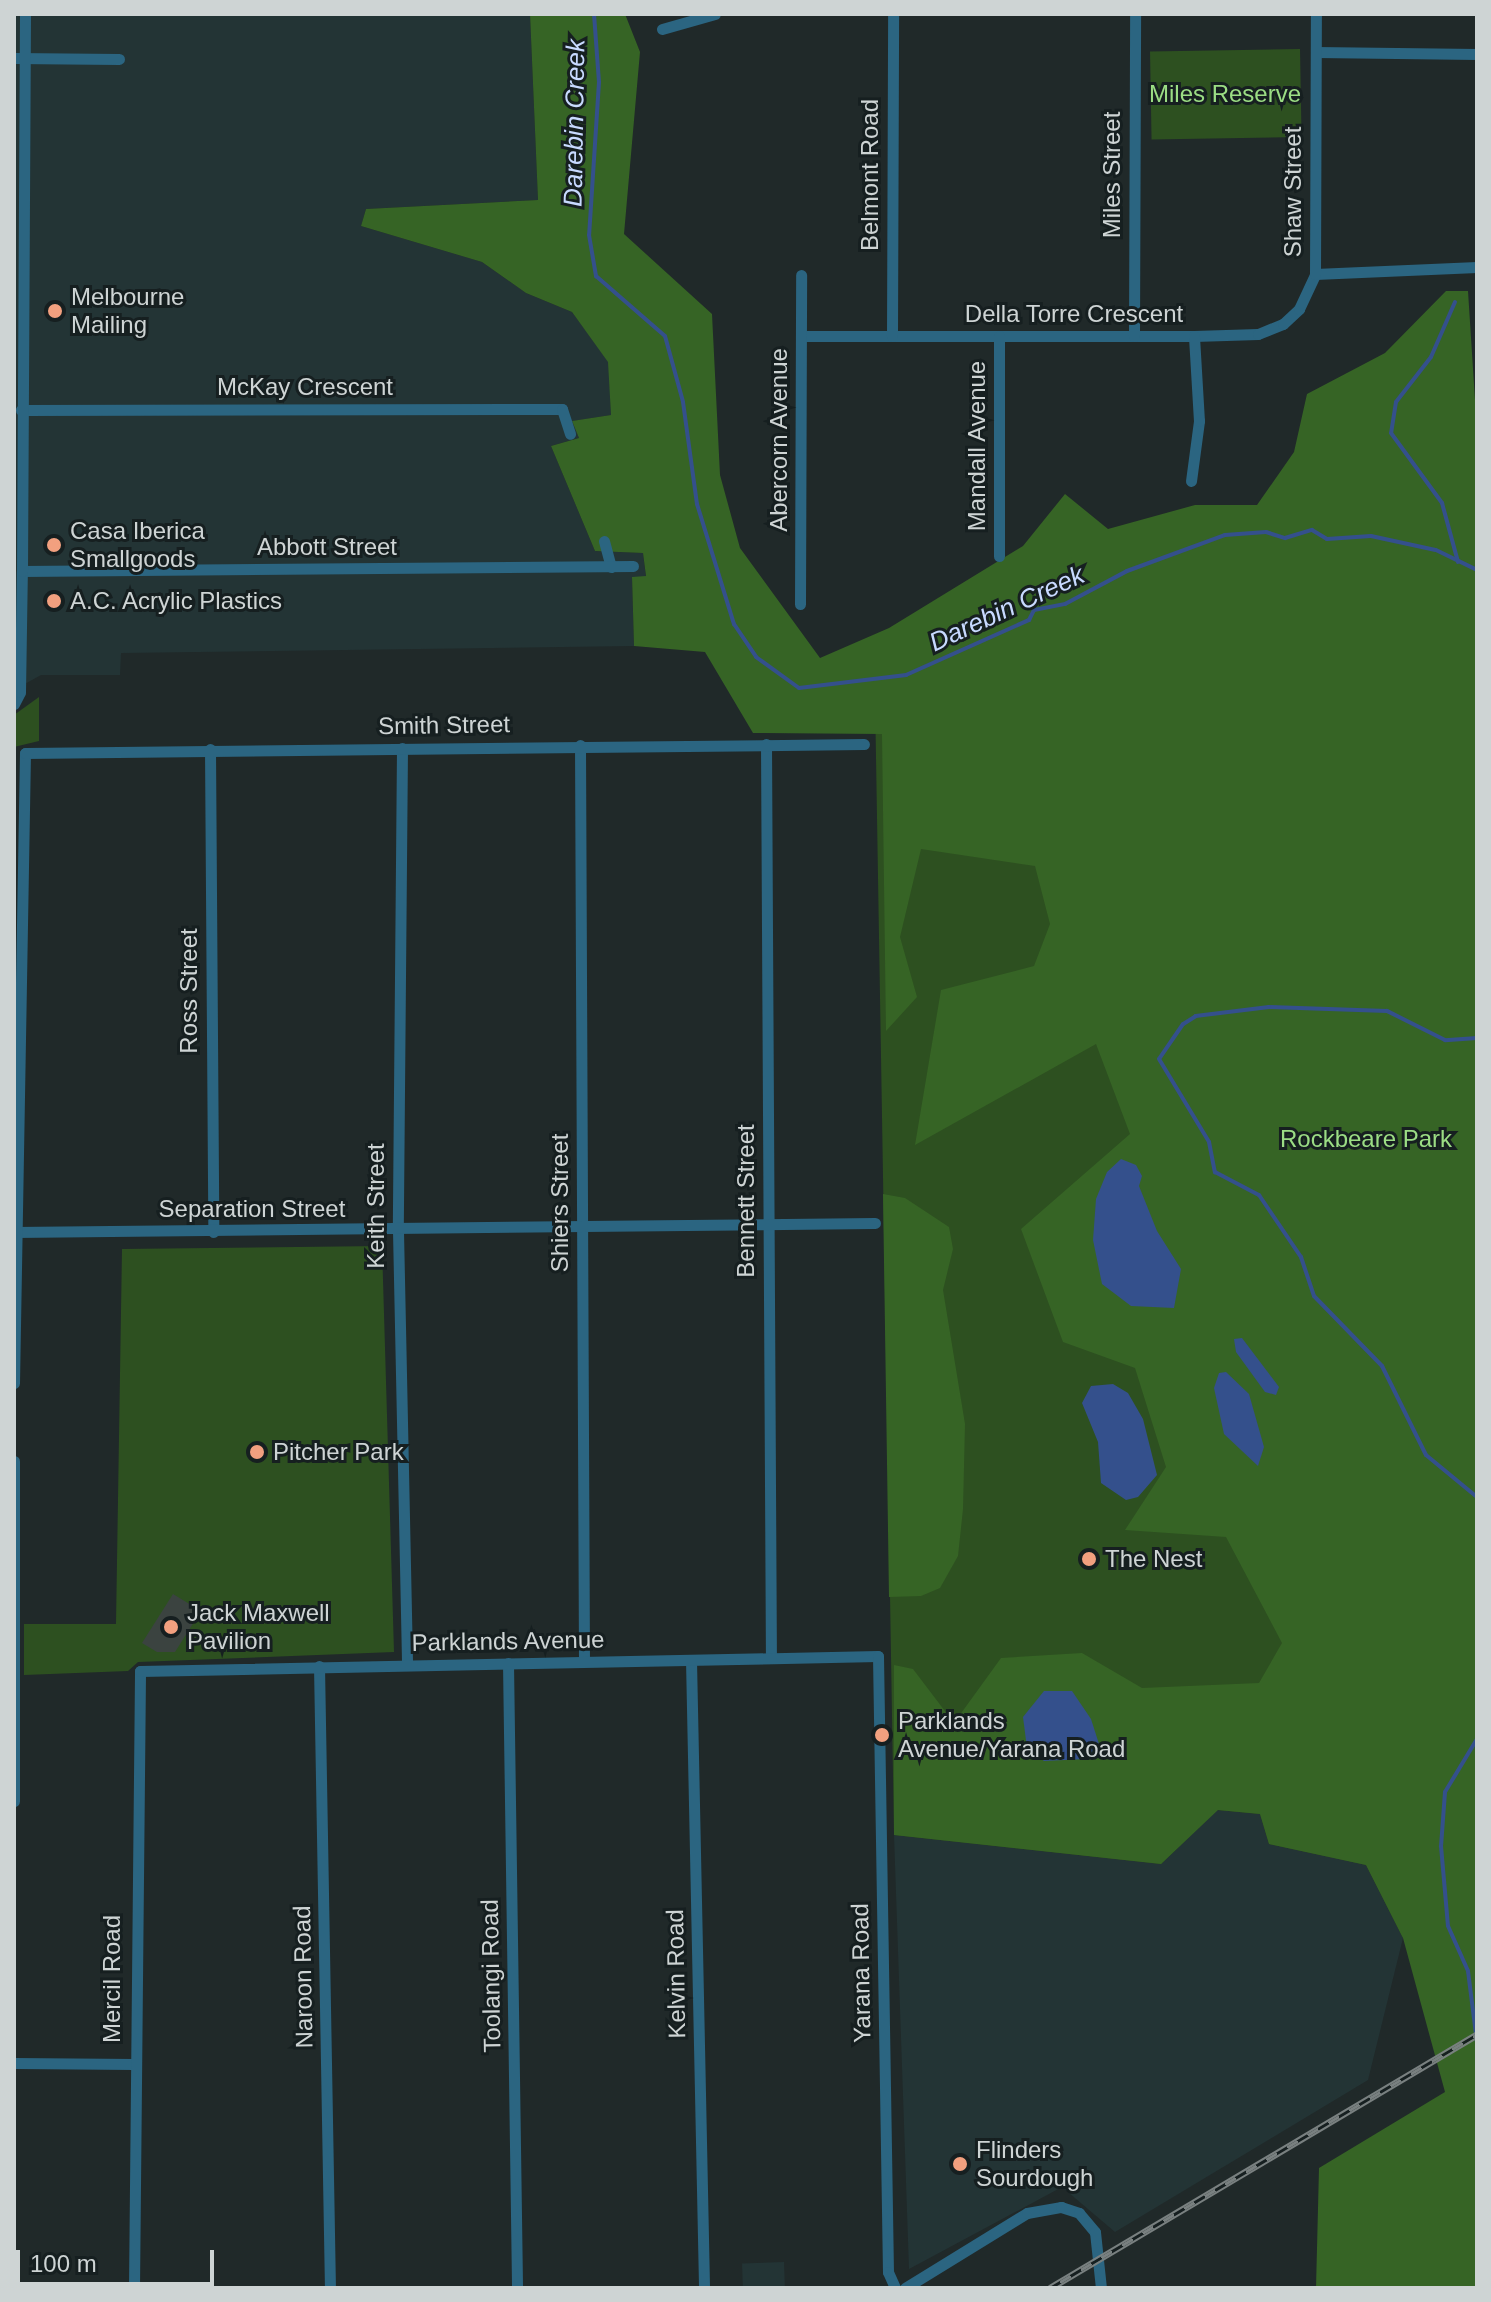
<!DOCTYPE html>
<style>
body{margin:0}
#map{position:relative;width:1491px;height:2302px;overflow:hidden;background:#202929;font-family:Arial,sans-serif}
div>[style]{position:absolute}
.built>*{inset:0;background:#233435;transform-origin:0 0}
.green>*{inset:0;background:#2d5020;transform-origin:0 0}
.forest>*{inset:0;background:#366425}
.water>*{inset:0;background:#34508c}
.stream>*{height:4px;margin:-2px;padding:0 2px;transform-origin:2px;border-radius:2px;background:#34508c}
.building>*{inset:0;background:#3b4340}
.street>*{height:11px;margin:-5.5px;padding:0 5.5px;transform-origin:5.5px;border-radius:5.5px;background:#2b6581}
.rail>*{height:7px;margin-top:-3.5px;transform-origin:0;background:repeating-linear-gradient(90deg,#161f20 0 12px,#798080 0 24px);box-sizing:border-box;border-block:2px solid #798080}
.dots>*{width:22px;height:22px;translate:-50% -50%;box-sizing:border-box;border:4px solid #161f20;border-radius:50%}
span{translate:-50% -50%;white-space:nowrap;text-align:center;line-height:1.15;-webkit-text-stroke:6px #161f20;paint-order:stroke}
.park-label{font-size:24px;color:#9bdd84}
.street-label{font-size:24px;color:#ced4d4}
.poi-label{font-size:24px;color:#ced4d4}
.left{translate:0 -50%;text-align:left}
.water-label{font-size:26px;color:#c8daff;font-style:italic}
.frame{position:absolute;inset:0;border:16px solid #ced4d4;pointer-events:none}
.scale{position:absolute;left:16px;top:2250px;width:198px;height:36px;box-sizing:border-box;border:4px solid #ced4d4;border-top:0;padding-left:10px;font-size:24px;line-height:28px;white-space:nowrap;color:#ced4d4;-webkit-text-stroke:6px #161f20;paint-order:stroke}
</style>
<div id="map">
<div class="built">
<div style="clip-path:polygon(14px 14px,530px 14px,538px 200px,366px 209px,361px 226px,482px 262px,526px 293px,572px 312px,609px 362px,611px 415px,573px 421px,579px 438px,551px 446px,595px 551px,643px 553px,646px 577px,632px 578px,634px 646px,121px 653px,120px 675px,41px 675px,14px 690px)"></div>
<div style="clip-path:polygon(1217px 1810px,1260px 1814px,1269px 1844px,1366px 1865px,1403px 1938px,1368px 2080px,1115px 2232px,1062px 2187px,909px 2269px,894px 1835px,1161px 1864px)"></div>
<div style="left:784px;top:2262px;width:26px;height:42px;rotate:88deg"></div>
</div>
<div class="green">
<div style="left:1300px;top:49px;width:88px;height:150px;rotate:89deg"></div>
<div style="clip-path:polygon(1041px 639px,1403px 1938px,1366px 1865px,1269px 1844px,1260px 1814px,1217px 1810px,1161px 1864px,894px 1835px,875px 697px)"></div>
<div style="clip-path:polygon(39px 697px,39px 741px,14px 747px,14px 715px)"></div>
<div style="clip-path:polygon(382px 1246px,394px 1652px,138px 1662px,128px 1671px,24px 1675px,24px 1624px,116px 1624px,122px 1249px)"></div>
</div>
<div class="forest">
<div style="clip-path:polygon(530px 14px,625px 14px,640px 52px,624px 234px,712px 314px,720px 475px,740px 548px,820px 658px,889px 628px,1023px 546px,1065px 494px,1108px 529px,1195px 505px,1257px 505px,1294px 452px,1307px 394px,1385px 353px,1446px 291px,1468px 291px,1477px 431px,1477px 2288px,1316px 2288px,1319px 2168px,1445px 2092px,1403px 1938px,1366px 1865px,1269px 1844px,1260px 1814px,1218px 1810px,1161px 1864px,894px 1835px,894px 1665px,913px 1669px,954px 1723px,1001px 1658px,1082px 1653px,1142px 1688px,1259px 1683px,1282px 1643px,1226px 1537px,1125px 1530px,1166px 1467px,1135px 1368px,1063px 1342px,1021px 1229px,1130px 1134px,1096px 1044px,915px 1145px,941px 990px,1034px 966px,1050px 924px,1035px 866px,921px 849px,900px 937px,917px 997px,886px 1031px,882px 734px,753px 733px,705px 652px,634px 646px,632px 577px,646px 576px,643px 553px,595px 551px,551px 446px,579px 438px,572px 421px,611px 415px,608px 362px,572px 312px,526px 293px,482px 262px,361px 226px,366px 209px,538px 200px)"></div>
<div style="clip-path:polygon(883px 1194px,905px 1198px,949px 1227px,953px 1249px,943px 1290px,965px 1424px,963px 1509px,958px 1556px,940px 1588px,921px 1596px,889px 1597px)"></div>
</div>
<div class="water">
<div style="clip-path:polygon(1121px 1159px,1136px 1165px,1142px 1176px,1139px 1186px,1157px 1231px,1181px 1269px,1174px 1308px,1131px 1306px,1102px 1284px,1093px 1240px,1096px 1199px,1107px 1172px)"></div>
<div style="clip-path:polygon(1242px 1338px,1279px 1387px,1276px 1395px,1265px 1392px,1236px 1352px,1234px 1339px)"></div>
<div style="clip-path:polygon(1226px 1372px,1249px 1394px,1264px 1447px,1258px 1466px,1224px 1434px,1214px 1388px,1219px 1373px)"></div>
<div style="clip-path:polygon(1113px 1384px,1128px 1393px,1143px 1419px,1157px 1475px,1138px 1497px,1126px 1500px,1101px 1483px,1098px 1442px,1082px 1403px,1091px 1386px)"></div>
<div style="clip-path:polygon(1044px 1691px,1072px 1691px,1091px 1719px,1099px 1744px,1086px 1759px,1044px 1761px,1027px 1748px,1023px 1717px)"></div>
</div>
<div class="stream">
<div style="left:594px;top:14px;width:68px;rotate:85.8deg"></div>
<div style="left:599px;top:82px;width:153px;rotate:93.7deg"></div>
<div style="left:589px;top:235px;width:42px;rotate:80.3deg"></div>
<div style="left:596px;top:276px;width:91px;rotate:41deg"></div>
<div style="left:665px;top:336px;width:68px;rotate:74.7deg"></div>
<div style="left:683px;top:402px;width:103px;rotate:82.2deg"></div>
<div style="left:697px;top:504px;width:126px;rotate:72.9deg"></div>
<div style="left:734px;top:624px;width:40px;rotate:56deg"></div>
<div style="left:756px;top:657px;width:53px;rotate:35.8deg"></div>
<div style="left:799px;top:688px;width:108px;rotate:-6.9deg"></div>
<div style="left:906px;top:675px;width:135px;rotate:-24.1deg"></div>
<div style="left:1029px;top:620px;width:11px;rotate:-63deg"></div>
<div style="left:1034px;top:610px;width:32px;rotate:-11deg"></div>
<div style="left:1065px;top:604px;width:70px;rotate:-28deg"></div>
<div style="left:1127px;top:571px;width:104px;rotate:-20.2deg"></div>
<div style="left:1225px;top:535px;width:41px;rotate:-4.2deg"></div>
<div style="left:1266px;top:532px;width:20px;rotate:18deg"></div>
<div style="left:1285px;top:538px;width:28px;rotate:-17deg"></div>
<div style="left:1312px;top:530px;width:17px;rotate:31deg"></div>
<div style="left:1327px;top:539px;width:44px;rotate:-3.9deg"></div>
<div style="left:1371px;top:536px;width:66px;rotate:12.2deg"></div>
<div style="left:1436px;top:550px;width:46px;rotate:26deg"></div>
<div style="left:1455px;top:302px;width:60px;rotate:113.6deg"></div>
<div style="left:1431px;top:357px;width:57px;rotate:127.9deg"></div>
<div style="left:1396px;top:402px;width:31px;rotate:99deg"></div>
<div style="left:1391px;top:433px;width:87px;rotate:53.9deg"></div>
<div style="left:1442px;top:503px;width:61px;rotate:74.8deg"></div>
<div style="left:1477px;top:1038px;width:32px;rotate:176deg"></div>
<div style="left:1445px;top:1040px;width:65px;rotate:-153.4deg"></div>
<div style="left:1387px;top:1011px;width:118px;rotate:-178.1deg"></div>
<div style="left:1269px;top:1007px;width:74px;rotate:173deg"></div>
<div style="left:1196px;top:1016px;width:15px;rotate:148deg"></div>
<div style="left:1183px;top:1024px;width:42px;rotate:124.4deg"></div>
<div style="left:1159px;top:1059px;width:97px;rotate:58.9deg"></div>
<div style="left:1209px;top:1142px;width:31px;rotate:79deg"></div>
<div style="left:1215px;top:1172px;width:50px;rotate:27.6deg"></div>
<div style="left:1259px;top:1195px;width:75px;rotate:55.9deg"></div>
<div style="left:1301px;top:1257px;width:41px;rotate:71.6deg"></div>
<div style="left:1314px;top:1296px;width:98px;rotate:45.8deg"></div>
<div style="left:1382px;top:1366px;width:99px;rotate:63.7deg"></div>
<div style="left:1426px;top:1455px;width:66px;rotate:39.5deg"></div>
<div style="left:1477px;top:1739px;width:62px;rotate:121.1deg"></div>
<div style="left:1445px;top:1792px;width:54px;rotate:94.2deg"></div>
<div style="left:1441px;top:1846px;width:80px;rotate:85deg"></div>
<div style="left:1448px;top:1926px;width:49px;rotate:66deg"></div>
<div style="left:1468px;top:1971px;width:72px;rotate:82.8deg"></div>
<div style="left:1477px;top:2288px;width:2px;rotate:-90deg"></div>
</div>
<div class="building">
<div style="clip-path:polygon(173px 1594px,201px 1611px,175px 1652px,157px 1652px,142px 1643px)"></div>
</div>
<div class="street">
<div style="left:662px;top:29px;width:55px;rotate:-15.8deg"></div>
<div style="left:1316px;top:52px;width:161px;rotate:0.7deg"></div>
<div style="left:14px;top:58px;width:105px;rotate:0.5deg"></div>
<div style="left:1315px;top:274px;width:162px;rotate:-2.5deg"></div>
<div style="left:802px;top:336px;width:392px"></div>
<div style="left:1194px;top:336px;width:64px;rotate:-1.8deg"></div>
<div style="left:1258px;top:334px;width:27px;rotate:-22deg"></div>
<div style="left:1283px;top:324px;width:22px;rotate:-43deg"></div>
<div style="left:1299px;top:309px;width:38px;rotate:-65deg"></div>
<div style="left:1315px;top:274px;width:260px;rotate:-89.8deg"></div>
<div style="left:892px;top:336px;width:322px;rotate:-89.8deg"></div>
<div style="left:1134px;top:336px;width:322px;rotate:-89.8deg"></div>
<div style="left:21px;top:410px;width:541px;rotate:-0.11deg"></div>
<div style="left:562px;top:409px;width:26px;rotate:72deg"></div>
<div style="left:1191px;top:481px;width:61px;rotate:-82.4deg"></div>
<div style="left:1199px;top:421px;width:85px;rotate:-93.4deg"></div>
<div style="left:604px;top:541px;width:27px;rotate:75deg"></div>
<div style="left:999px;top:556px;width:220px;rotate:-90deg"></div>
<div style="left:22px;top:571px;width:611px;rotate:-0.47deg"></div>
<div style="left:800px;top:604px;width:329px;rotate:-89.8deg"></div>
<div style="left:14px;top:704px;width:13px;rotate:-63deg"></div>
<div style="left:20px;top:692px;width:121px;rotate:-89.1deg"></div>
<div style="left:22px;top:571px;width:557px;rotate:-89.69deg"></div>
<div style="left:766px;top:744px;width:914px;rotate:89.69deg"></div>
<div style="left:580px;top:745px;width:916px;rotate:89.75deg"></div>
<div style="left:402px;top:748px;width:483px;rotate:90.5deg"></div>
<div style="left:398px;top:1231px;width:434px;rotate:88.8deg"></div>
<div style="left:210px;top:749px;width:483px;rotate:89.6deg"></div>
<div style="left:14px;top:1232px;width:861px;rotate:-0.6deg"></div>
<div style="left:14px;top:1383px;width:630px;rotate:-89deg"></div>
<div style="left:25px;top:753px;width:839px;rotate:-0.61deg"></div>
<div style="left:14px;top:1461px;width:340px;rotate:90deg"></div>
<div style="left:691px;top:1660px;width:628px;rotate:88.81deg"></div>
<div style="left:508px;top:1663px;width:625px;rotate:89.17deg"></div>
<div style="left:319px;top:1666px;width:622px;rotate:88.99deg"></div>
<div style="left:14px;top:2063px;width:120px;rotate:0.5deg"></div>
<div style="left:134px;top:2288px;width:617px;rotate:-89.44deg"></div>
<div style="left:140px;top:1671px;width:738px;rotate:-1.16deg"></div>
<div style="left:878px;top:1656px;width:616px;rotate:89.07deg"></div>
<div style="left:888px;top:2272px;width:17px;rotate:66deg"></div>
<div style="left:905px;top:2288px;width:143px;rotate:-31.6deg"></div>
<div style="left:1027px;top:2213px;width:35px;rotate:-10deg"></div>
<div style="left:1061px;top:2207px;width:19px;rotate:18deg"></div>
<div style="left:1079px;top:2213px;width:25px;rotate:50deg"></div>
<div style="left:1095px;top:2232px;width:56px;rotate:83.9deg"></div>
</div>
<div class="rail">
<div style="left:1050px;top:2288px;width:497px;rotate:-30.7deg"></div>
</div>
<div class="dots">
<div style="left:55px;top:311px;background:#f2a07f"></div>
<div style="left:54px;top:545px;background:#f2a07f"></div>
<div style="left:54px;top:601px;background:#f2a07f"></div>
<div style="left:257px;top:1452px;background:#f2a07f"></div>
<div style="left:1089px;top:1559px;background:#f2a07f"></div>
<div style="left:171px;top:1627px;background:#f2a07f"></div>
<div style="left:882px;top:1735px;background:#f2a07f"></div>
<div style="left:960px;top:2164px;background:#f2a07f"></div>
</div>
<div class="park-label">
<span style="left:1225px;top:94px">Miles Reserve</span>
<span style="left:1366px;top:1139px">Rockbeare Park</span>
</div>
<div class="street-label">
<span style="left:870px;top:175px;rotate:-90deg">Belmont Road</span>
<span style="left:1112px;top:175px;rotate:-90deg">Miles Street</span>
<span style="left:1293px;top:192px;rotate:-90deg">Shaw Street</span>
<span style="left:1074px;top:314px">Della Torre Crescent</span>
<span style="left:305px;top:387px">McKay Crescent</span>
<span style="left:779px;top:440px;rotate:-90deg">Abercorn Avenue</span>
<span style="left:977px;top:446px;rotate:-90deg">Mandall Avenue</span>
<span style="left:327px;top:547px">Abbott Street</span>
<span style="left:444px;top:725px;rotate:-1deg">Smith Street</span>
<span style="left:189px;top:991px;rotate:-90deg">Ross Street</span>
<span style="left:746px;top:1201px;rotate:-90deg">Bennett Street</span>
<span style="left:560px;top:1203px;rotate:-90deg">Shiers Street</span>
<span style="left:376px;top:1206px;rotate:-90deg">Keith Street</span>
<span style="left:252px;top:1209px">Separation Street</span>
<span style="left:508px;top:1641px;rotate:-1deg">Parklands Avenue</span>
<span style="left:861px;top:1973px;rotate:-91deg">Yarana Road</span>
<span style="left:676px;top:1974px;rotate:-91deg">Kelvin Road</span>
<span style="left:491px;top:1976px;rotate:-91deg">Toolangi Road</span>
<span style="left:303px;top:1977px;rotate:-91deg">Naroon Road</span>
<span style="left:112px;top:1979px;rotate:-90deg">Mercil Road</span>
</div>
<div class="poi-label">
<span class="left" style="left:71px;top:311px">Melbourne<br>Mailing</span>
<span class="left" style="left:70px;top:545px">Casa Iberica<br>Smallgoods</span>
<span class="left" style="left:70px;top:601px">A.C. Acrylic Plastics</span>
<span class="left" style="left:273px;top:1452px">Pitcher Park</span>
<span class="left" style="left:1105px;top:1559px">The Nest</span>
<span class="left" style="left:187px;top:1627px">Jack Maxwell<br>Pavilion</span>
<span class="left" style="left:898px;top:1735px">Parklands<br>Avenue/Yarana Road</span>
<span class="left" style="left:976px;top:2164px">Flinders<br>Sourdough</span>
</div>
<div class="water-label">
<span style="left:575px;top:123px;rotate:-89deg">Darebin Creek</span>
<span style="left:1007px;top:609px;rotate:-25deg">Darebin Creek</span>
</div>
<div class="frame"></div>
<div class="scale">100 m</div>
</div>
